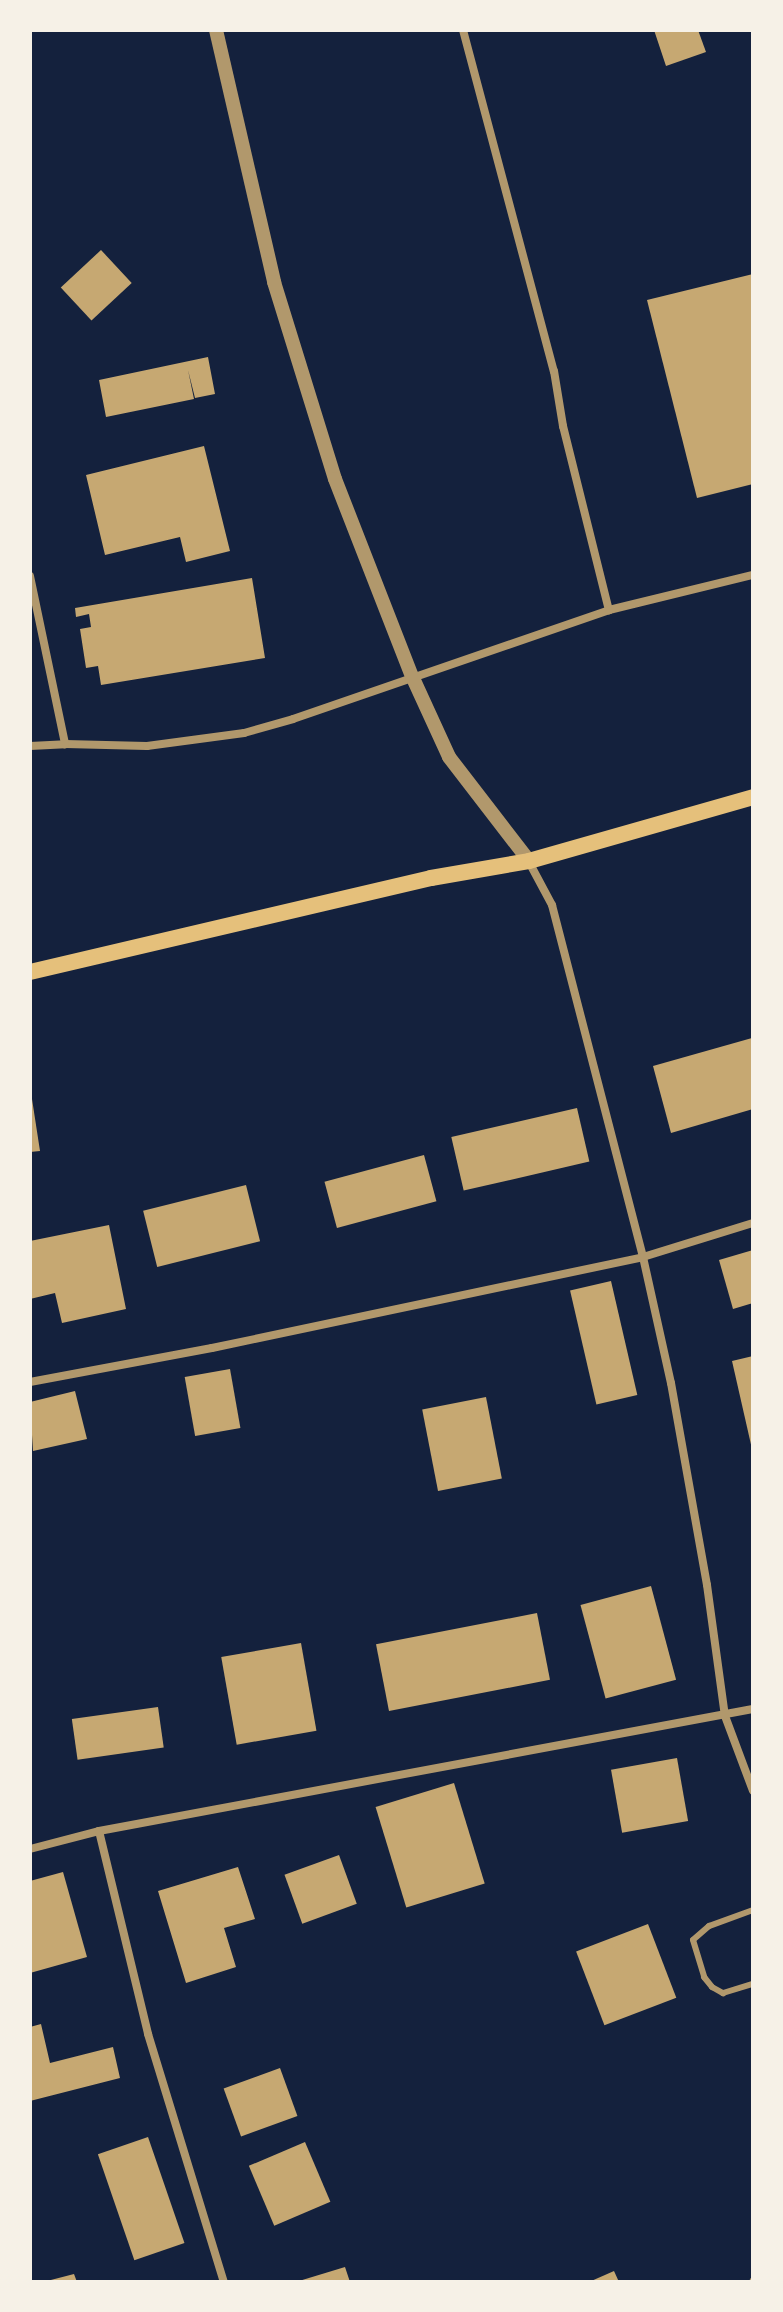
<!DOCTYPE html>
<style>
body{margin:0}
#map{position:relative;width:783px;height:2312px;overflow:hidden;background:#14213d;font-family:"Playfair Display",serif}
div>[style]{position:absolute}
.building>*{inset:0;background:#c6a872;transform-origin:0 0}
.service>*{height:6px;margin:-3px;padding:0 3px;transform-origin:3px;border-radius:3px;background:#b1986c}
.minor>*{height:8px;margin:-4px;padding:0 4px;transform-origin:4px;border-radius:4px;background:#b1986c}
.tertiary>*{height:14px;margin:-7px;padding:0 7px;transform-origin:7px;border-radius:7px;background:#b1986c}
.secondary>*{height:16px;margin:-8px;padding:0 8px;transform-origin:8px;border-radius:8px;background:#e5c07b}
span{translate:-50% -50%;white-space:nowrap;text-align:center;line-height:1.15;-webkit-text-stroke:6px #f6f1e7;paint-order:stroke}
.frame{position:absolute;inset:0;border:32px solid #f6f1e7;pointer-events:none}
</style>
<div id="map">
<div class="building">
<div style="clip-path:polygon(654px 30px,698px 30px,706px 52px,666px 66px)"></div>
<div style="left:101px;top:250px;width:45px;height:55px;rotate:47deg"></div>
<div style="clip-path:polygon(753px 274px,753px 484px,697px 498px,647px 300px)"></div>
<div style="clip-path:polygon(208px 357px,215px 394px,195px 398px,188px 370px,194px 399px,106px 417px,99px 380px)"></div>
<div style="clip-path:polygon(204px 446px,230px 551px,186px 562px,180px 537px,105px 555px,86px 475px)"></div>
<div style="clip-path:polygon(252px 578px,265px 658px,101px 685px,98px 666px,86px 668px,80px 629px,91px 627px,89px 614px,76px 617px,75px 608px)"></div>
<div style="clip-path:polygon(752px 1038px,753px 1109px,671px 1133px,653px 1066px)"></div>
<div style="clip-path:polygon(30px 1086px,40px 1151px,30px 1152px)"></div>
<div style="left:577px;top:1108px;width:55px;height:129px;rotate:77deg"></div>
<div style="left:424px;top:1155px;width:48px;height:103px;rotate:75deg"></div>
<div style="left:246px;top:1185px;width:58px;height:106px;rotate:76deg"></div>
<div style="clip-path:polygon(109px 1225px,126px 1309px,62px 1323px,55px 1293px,30px 1299px,30px 1241px)"></div>
<div style="clip-path:polygon(753px 1250px,753px 1303px,733px 1309px,719px 1260px)"></div>
<div style="left:611px;top:1281px;width:117px;height:42px;rotate:77deg"></div>
<div style="clip-path:polygon(753px 1356px,753px 1448px,752px 1449px,732px 1361px)"></div>
<div style="left:230px;top:1369px;width:60px;height:46px;rotate:80deg"></div>
<div style="clip-path:polygon(75px 1391px,87px 1439px,33px 1451px,30px 1402px)"></div>
<div style="left:486px;top:1397px;width:83px;height:65px;rotate:79deg"></div>
<div style="left:651px;top:1586px;width:97px;height:73px;rotate:75deg"></div>
<div style="left:537px;top:1613px;width:68px;height:164px;rotate:79deg"></div>
<div style="left:301px;top:1643px;width:89px;height:81px;rotate:80deg"></div>
<div style="left:158px;top:1707px;width:41px;height:87px;rotate:82deg"></div>
<div style="left:677px;top:1758px;width:64px;height:67px;rotate:80deg"></div>
<div style="left:454px;top:1783px;width:105px;height:82px;rotate:73deg"></div>
<div style="left:339px;top:1855px;width:52px;height:58px;rotate:70deg"></div>
<div style="clip-path:polygon(238px 1867px,255px 1919px,224px 1928px,236px 1967px,186px 1983px,158px 1891px)"></div>
<div style="clip-path:polygon(63px 1872px,87px 1957px,30px 1973px,30px 1881px)"></div>
<div style="left:648px;top:1924px;width:79px;height:77px;rotate:69deg"></div>
<div style="clip-path:polygon(41px 2024px,50px 2063px,113px 2047px,120px 2078px,30px 2101px,30px 2027px)"></div>
<div style="left:280px;top:2068px;width:51px;height:60px;rotate:70deg"></div>
<div style="left:148px;top:2137px;width:112px;height:53px;rotate:71deg"></div>
<div style="left:305px;top:2142px;width:65px;height:61px;rotate:67deg"></div>
<div style="clip-path:polygon(345px 2267px,350px 2282px,299px 2282px,299px 2281px)"></div>
<div style="clip-path:polygon(614px 2271px,619px 2282px,589px 2282px)"></div>
<div style="clip-path:polygon(74px 2274px,77px 2282px,47px 2282px,47px 2281px)"></div>
</div>
<div class="service">
<div style="left:753px;top:1910px;width:47px;rotate:160deg"></div>
<div style="left:709px;top:1926px;width:21px;rotate:139deg"></div>
<div style="left:693px;top:1940px;width:39px;rotate:73deg"></div>
<div style="left:704px;top:1977px;width:13px;rotate:51deg"></div>
<div style="left:712px;top:1987px;width:13px;rotate:29deg"></div>
<div style="left:723px;top:1993px;width:31px;rotate:-17deg"></div>
<div style="left:752px;top:2282px;width:2px;rotate:-63deg"></div>
</div>
<div class="minor">
<div style="left:463px;top:30px;width:353px;rotate:75.1deg"></div>
<div style="left:554px;top:371px;width:56px;rotate:80.7deg"></div>
<div style="left:563px;top:426px;width:190px;rotate:76deg"></div>
<div style="left:30px;top:576px;width:172px;rotate:78.2deg"></div>
<div style="left:65px;top:744px;width:82px;rotate:1.4deg"></div>
<div style="left:147px;top:746px;width:98px;rotate:-7.6deg"></div>
<div style="left:244px;top:733px;width:51px;rotate:-15.9deg"></div>
<div style="left:293px;top:719px;width:334px;rotate:-19deg"></div>
<div style="left:609px;top:610px;width:148px;rotate:-13.7deg"></div>
<div style="left:30px;top:746px;width:35px;rotate:-3deg"></div>
<div style="left:529px;top:862px;width:49px;rotate:61.9deg"></div>
<div style="left:552px;top:905px;width:364px;rotate:75.5deg"></div>
<div style="left:643px;top:1257px;width:129px;rotate:77.5deg"></div>
<div style="left:671px;top:1383px;width:205px;rotate:79.9deg"></div>
<div style="left:707px;top:1585px;width:132px;rotate:82.2deg"></div>
<div style="left:725px;top:1716px;width:80px;rotate:69.5deg"></div>
<div style="left:30px;top:1382px;width:185px;rotate:-10.6deg"></div>
<div style="left:212px;top:1348px;width:441px;rotate:-11.9deg"></div>
<div style="left:643px;top:1257px;width:115px;rotate:-17.2deg"></div>
<div style="left:99px;top:1831px;width:209px;rotate:76.4deg"></div>
<div style="left:148px;top:2034px;width:259px;rotate:73deg"></div>
<div style="left:30px;top:1849px;width:71px;rotate:-14.6deg"></div>
<div style="left:99px;top:1831px;width:665px;rotate:-10.57deg"></div>
</div>
<div class="tertiary">
<div style="left:216px;top:30px;width:259px;rotate:77deg"></div>
<div style="left:274px;top:282px;width:206px;rotate:72.8deg"></div>
<div style="left:335px;top:479px;width:212px;rotate:68.7deg"></div>
<div style="left:412px;top:676px;width:89px;rotate:65.4deg"></div>
<div style="left:449px;top:757px;width:131px;rotate:52.4deg"></div>
</div>
<div class="secondary">
<div style="left:30px;top:972px;width:412px;rotate:-13.2deg"></div>
<div style="left:431px;top:878px;width:99px;rotate:-9.8deg"></div>
<div style="left:529px;top:861px;width:233px;rotate:-15.9deg"></div>
</div>
<div class="frame"></div>
</div>
